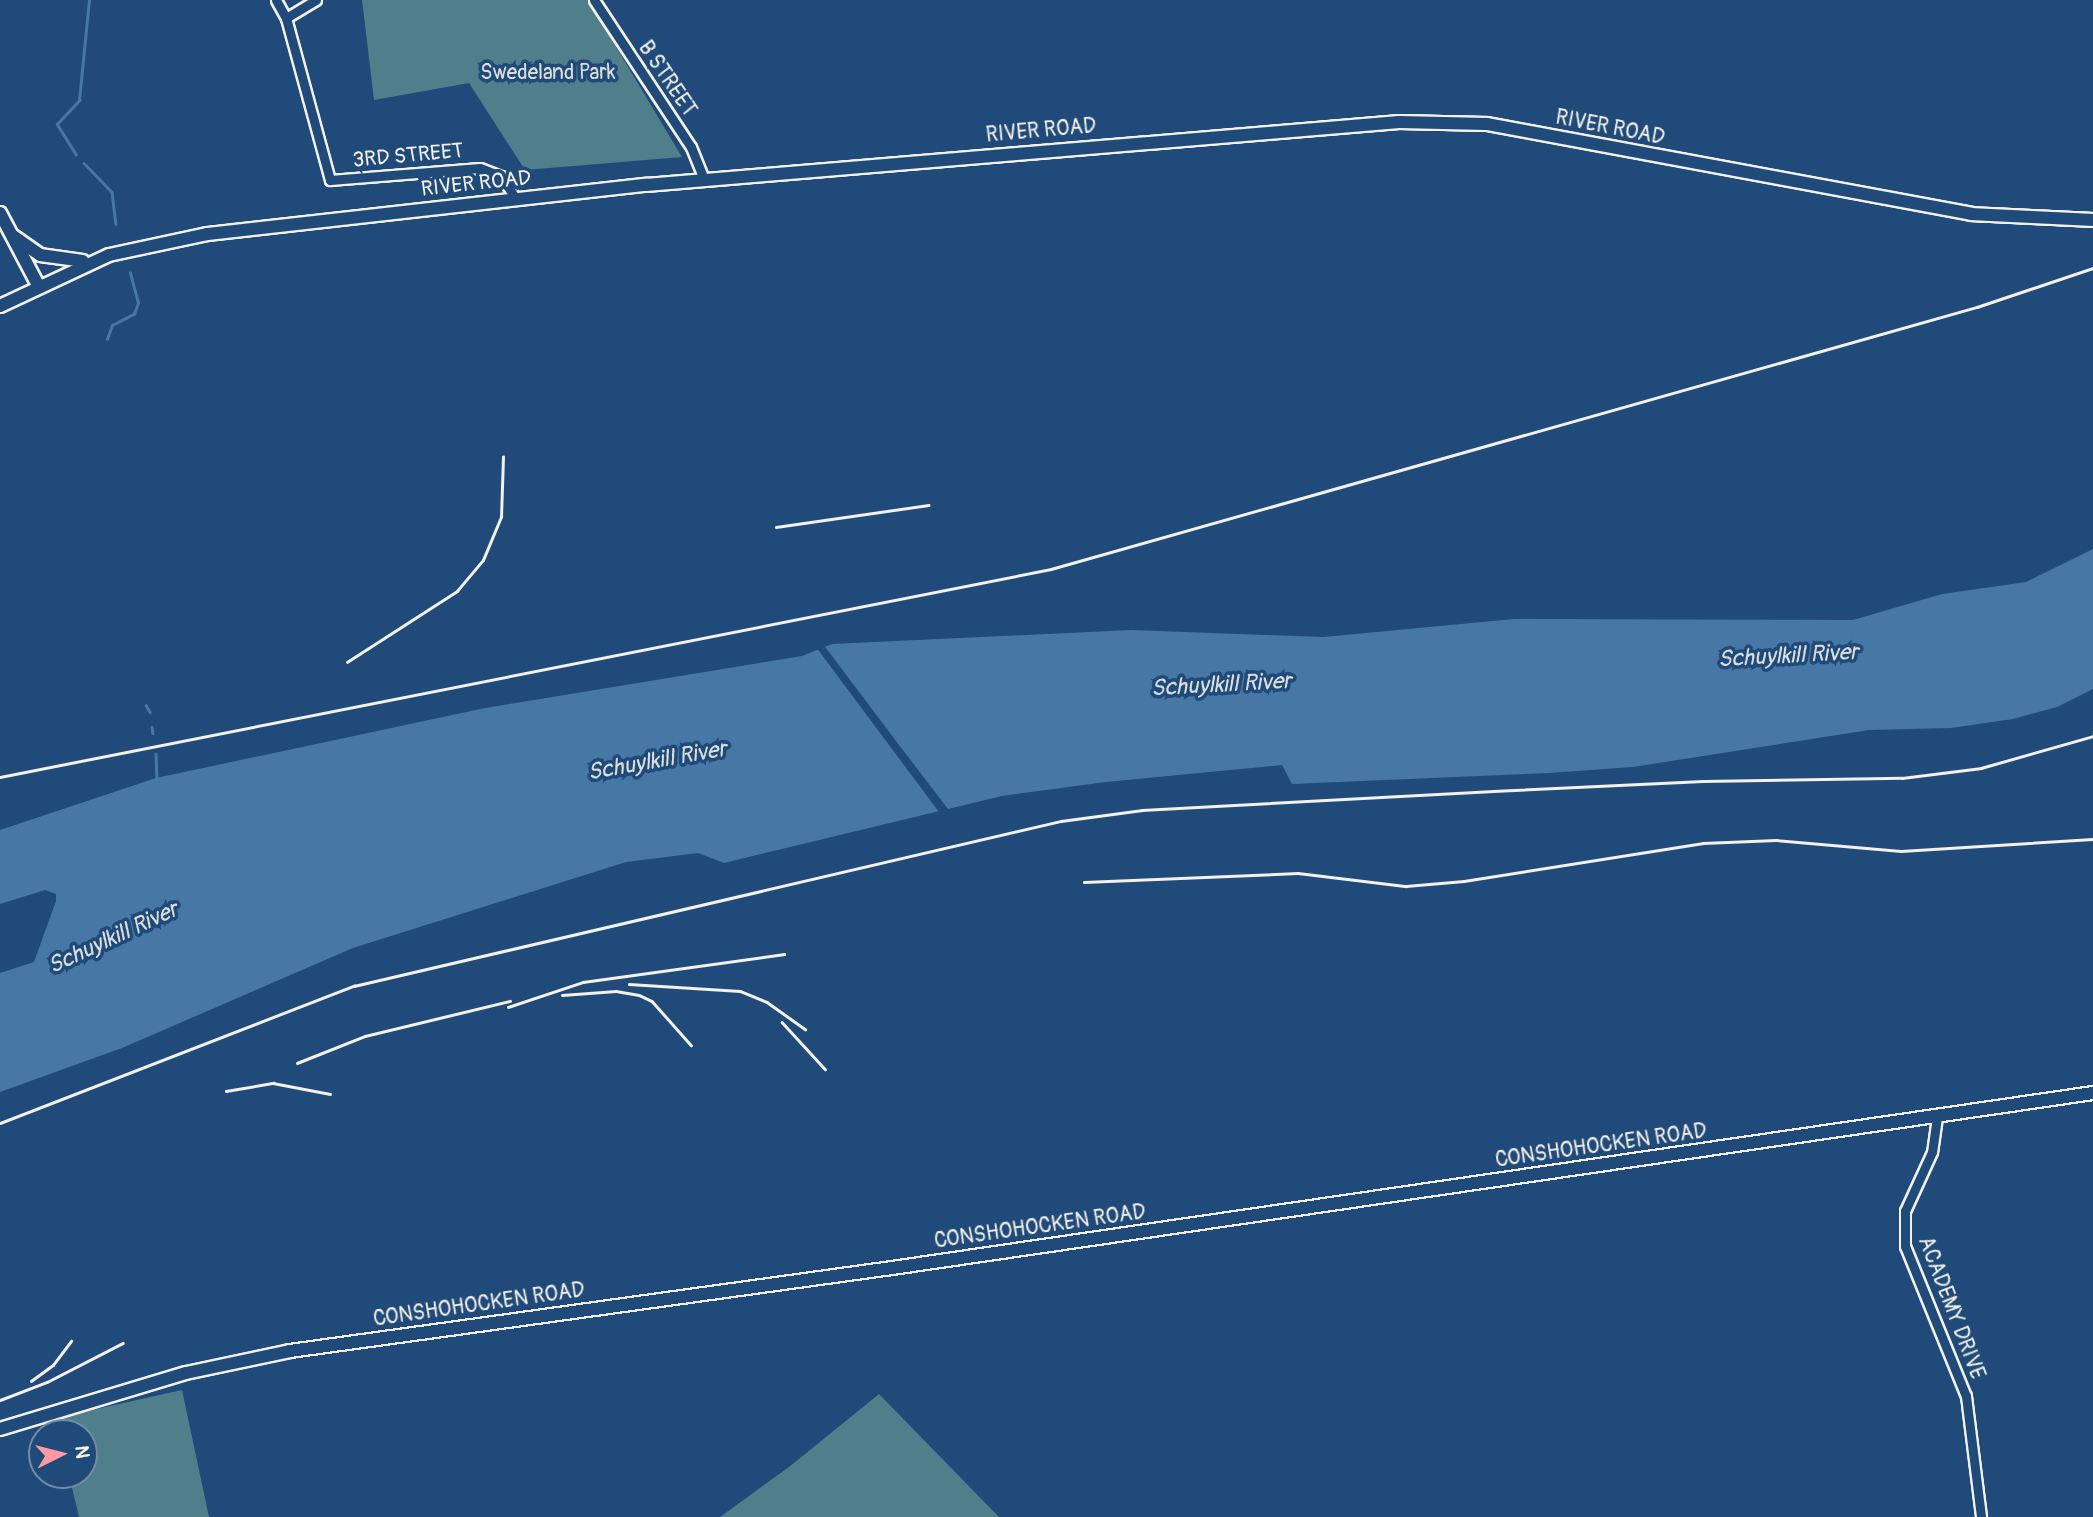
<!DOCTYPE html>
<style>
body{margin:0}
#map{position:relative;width:2093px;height:1517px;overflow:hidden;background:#1f4a7a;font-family:Pangolin,sans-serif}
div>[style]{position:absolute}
.green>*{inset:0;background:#4e7f8a}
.water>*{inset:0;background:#4777a4}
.pier>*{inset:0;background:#1f4a7a}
.stream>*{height:2.5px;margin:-1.25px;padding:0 1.25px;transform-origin:1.25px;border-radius:1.25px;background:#4777a4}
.roads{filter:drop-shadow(2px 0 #f4f1e8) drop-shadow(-2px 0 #f4f1e8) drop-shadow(0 2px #f4f1e8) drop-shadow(0 -2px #f4f1e8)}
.minor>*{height:9px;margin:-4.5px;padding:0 4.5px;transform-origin:4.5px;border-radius:4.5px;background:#1f4a7a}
.secondary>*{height:12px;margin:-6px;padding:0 6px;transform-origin:6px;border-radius:6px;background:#1f4a7a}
.rail>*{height:2.5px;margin:-1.25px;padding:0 1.25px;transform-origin:1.25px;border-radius:1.25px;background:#f4f1e8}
span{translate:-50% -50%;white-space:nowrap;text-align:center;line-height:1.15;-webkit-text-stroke:7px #1f4a7a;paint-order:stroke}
.park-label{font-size:21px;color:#dbe0da}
.street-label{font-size:21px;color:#f4f1e8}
.water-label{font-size:23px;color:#dadfde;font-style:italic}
.north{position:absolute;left:28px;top:1419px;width:70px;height:70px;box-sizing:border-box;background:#1f4a7a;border:2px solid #748da6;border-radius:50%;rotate:84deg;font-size:19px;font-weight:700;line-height:28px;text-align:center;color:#f4f1e8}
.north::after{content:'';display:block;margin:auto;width:24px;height:32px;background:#ff9aa2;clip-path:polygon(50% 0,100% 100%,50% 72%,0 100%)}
</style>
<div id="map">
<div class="green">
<div style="clip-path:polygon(362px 0,588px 0,682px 157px,525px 170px,469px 83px,374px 100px)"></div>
<div style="clip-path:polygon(182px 1390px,209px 1517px,79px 1517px,69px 1475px,84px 1475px,84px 1433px,59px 1433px,56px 1418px)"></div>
<div style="clip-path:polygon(879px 1394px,999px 1517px,720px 1517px,789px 1467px)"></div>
</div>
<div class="water">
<div style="clip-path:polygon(2093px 549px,2093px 689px,2057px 707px,2013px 719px,1951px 728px,1869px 730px,1633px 767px,1549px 773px,1292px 784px,1282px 765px,1106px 782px,1002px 796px,724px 863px,698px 853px,626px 862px,353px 948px,122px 1048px,0 1092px,0 973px,34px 962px,56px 901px,56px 894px,45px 890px,0 904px,0 830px,156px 778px,485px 708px,802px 656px,832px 644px,1131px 630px,1323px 637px,1514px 619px,1853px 620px,1942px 594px,2026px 582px)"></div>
</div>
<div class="pier">
<div style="clip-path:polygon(823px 644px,896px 741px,951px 813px,942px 816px,816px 647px)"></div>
</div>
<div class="stream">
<div style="left:76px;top:155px;width:36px;rotate:-122deg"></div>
<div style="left:57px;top:124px;width:33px;rotate:-47deg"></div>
<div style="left:79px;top:100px;width:100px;rotate:-84.3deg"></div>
<div style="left:84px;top:163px;width:40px;rotate:46deg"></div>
<div style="left:112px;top:192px;width:32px;rotate:83deg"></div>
<div style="left:107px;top:339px;width:15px;rotate:-70deg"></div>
<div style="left:112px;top:325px;width:25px;rotate:-27deg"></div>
<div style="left:134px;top:314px;width:12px;rotate:-70deg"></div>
<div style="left:138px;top:303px;width:31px;rotate:-105deg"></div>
<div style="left:146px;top:705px;width:8px;rotate:60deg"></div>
<div style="left:152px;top:727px;width:6px;rotate:81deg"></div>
<div style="left:156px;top:754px;width:28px;rotate:88deg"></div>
</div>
<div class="roads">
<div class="minor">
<div style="left:276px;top:0;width:21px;rotate:61deg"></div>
<div style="left:286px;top:18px;width:168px;rotate:74.8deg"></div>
<div style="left:330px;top:180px;width:150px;rotate:-4.6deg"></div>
<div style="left:480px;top:168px;width:22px;rotate:21deg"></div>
<div style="left:501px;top:176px;width:27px;rotate:57deg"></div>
<div style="left:594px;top:0;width:176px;rotate:56.6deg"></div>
<div style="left:691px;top:147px;width:35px;rotate:68deg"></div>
<div style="left:286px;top:18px;width:35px;rotate:-31deg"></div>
<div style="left:1937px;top:1117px;width:35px;rotate:98deg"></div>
<div style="left:1932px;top:1152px;width:65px;rotate:114.6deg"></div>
<div style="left:1905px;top:1211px;width:35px;rotate:90deg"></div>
<div style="left:1905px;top:1246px;width:162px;rotate:67.9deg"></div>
<div style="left:1966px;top:1396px;width:122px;rotate:82.9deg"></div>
</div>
<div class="secondary">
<div style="left:0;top:213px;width:81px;rotate:62.2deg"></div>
<div style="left:13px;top:236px;width:33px;rotate:35deg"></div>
<div style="left:40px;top:255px;width:43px;rotate:7.9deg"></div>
<div style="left:0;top:306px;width:120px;rotate:-25.1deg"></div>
<div style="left:109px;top:255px;width:100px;rotate:-12.1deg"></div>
<div style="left:207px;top:234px;width:442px;rotate:-6.4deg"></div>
<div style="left:646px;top:185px;width:756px;rotate:-4.78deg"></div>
<div style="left:1399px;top:122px;width:88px;rotate:1.3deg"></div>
<div style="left:1487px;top:124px;width:492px;rotate:10.5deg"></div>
<div style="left:1971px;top:214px;width:122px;rotate:2.8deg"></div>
<div style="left:0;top:1429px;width:194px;rotate:-16.8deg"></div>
<div style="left:186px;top:1373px;width:106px;rotate:-11.9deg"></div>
<div style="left:290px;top:1351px;width:608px;rotate:-7.85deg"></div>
<div style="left:892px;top:1268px;width:1214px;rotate:-8.29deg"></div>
</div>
</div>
<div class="rail">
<div style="left:776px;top:527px;width:154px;rotate:-8.2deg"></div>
<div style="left:347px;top:662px;width:131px;rotate:-32.8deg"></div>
<div style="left:457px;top:591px;width:40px;rotate:-50deg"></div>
<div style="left:483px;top:560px;width:47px;rotate:-67.3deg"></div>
<div style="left:501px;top:517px;width:60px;rotate:-88.1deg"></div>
<div style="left:0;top:777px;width:1071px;rotate:-11.19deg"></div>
<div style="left:1051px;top:569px;width:962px;rotate:-15.8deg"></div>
<div style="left:1977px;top:307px;width:122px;rotate:-18.6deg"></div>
<div style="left:1084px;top:882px;width:214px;rotate:-2.4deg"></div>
<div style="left:1298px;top:873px;width:109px;rotate:6.9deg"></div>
<div style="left:1406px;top:886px;width:58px;rotate:-4.9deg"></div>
<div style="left:1464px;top:881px;width:242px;rotate:-9deg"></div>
<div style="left:1703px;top:843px;width:73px;rotate:-2.4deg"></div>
<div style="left:1776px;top:840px;width:125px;rotate:5deg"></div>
<div style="left:1901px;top:851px;width:192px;rotate:-3.6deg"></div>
<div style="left:629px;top:984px;width:111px;rotate:3.6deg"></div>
<div style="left:740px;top:991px;width:29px;rotate:22deg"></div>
<div style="left:767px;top:1002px;width:47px;rotate:35.4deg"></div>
<div style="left:562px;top:995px;width:54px;rotate:-4.2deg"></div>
<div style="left:616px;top:991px;width:23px;rotate:10deg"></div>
<div style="left:639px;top:995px;width:14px;rotate:25deg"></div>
<div style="left:652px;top:1001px;width:59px;rotate:48.4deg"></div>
<div style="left:508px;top:1007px;width:79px;rotate:-18.4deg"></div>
<div style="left:583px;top:982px;width:203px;rotate:-7.9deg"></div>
<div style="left:782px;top:1022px;width:64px;rotate:47.5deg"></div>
<div style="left:297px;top:1063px;width:73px;rotate:-21.7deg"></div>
<div style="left:365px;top:1036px;width:149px;rotate:-13.6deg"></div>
<div style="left:226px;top:1091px;width:48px;rotate:-9.7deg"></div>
<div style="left:273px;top:1083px;width:58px;rotate:10.9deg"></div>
<div style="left:0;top:1123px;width:380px;rotate:-21.2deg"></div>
<div style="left:354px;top:986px;width:726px;rotate:-13.14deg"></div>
<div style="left:1061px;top:821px;width:82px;rotate:-7.7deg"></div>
<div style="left:1142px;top:810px;width:352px;rotate:-3.1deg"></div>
<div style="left:1493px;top:791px;width:210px;rotate:-2.7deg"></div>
<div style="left:1703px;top:781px;width:199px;rotate:-0.9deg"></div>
<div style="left:1902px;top:778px;width:80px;rotate:-7.2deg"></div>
<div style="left:1981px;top:768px;width:116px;rotate:-15.9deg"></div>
<div style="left:31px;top:1381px;width:27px;rotate:-36deg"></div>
<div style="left:53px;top:1365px;width:30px;rotate:-53deg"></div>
<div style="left:0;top:1400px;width:50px;rotate:-21deg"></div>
<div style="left:47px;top:1382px;width:85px;rotate:-27.2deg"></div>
</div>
<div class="park-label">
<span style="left:548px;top:73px">Swedeland Park</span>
</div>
<div class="street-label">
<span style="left:667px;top:79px;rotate:56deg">B STREET</span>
<span style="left:1610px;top:128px;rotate:11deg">RIVER ROAD</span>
<span style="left:1041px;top:131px;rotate:-5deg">RIVER ROAD</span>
<span style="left:408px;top:156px;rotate:-5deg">3RD STREET</span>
<span style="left:476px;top:184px;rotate:-6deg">RIVER ROAD</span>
<span style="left:1601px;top:1146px;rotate:-8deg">CONSHOHOCKEN ROAD</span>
<span style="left:1040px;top:1227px;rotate:-8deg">CONSHOHOCKEN ROAD</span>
<span style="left:479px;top:1305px;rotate:-8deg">CONSHOHOCKEN ROAD</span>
<span style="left:1951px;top:1308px;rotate:69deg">ACADEMY DRIVE</span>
</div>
<div class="water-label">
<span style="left:1788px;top:656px;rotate:-3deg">Schuylkill River</span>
<span style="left:1221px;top:685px;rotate:-3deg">Schuylkill River</span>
<span style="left:657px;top:761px;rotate:-10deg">Schuylkill River</span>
<span style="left:113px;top:938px;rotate:-25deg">Schuylkill River</span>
</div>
<div class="north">N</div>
</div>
